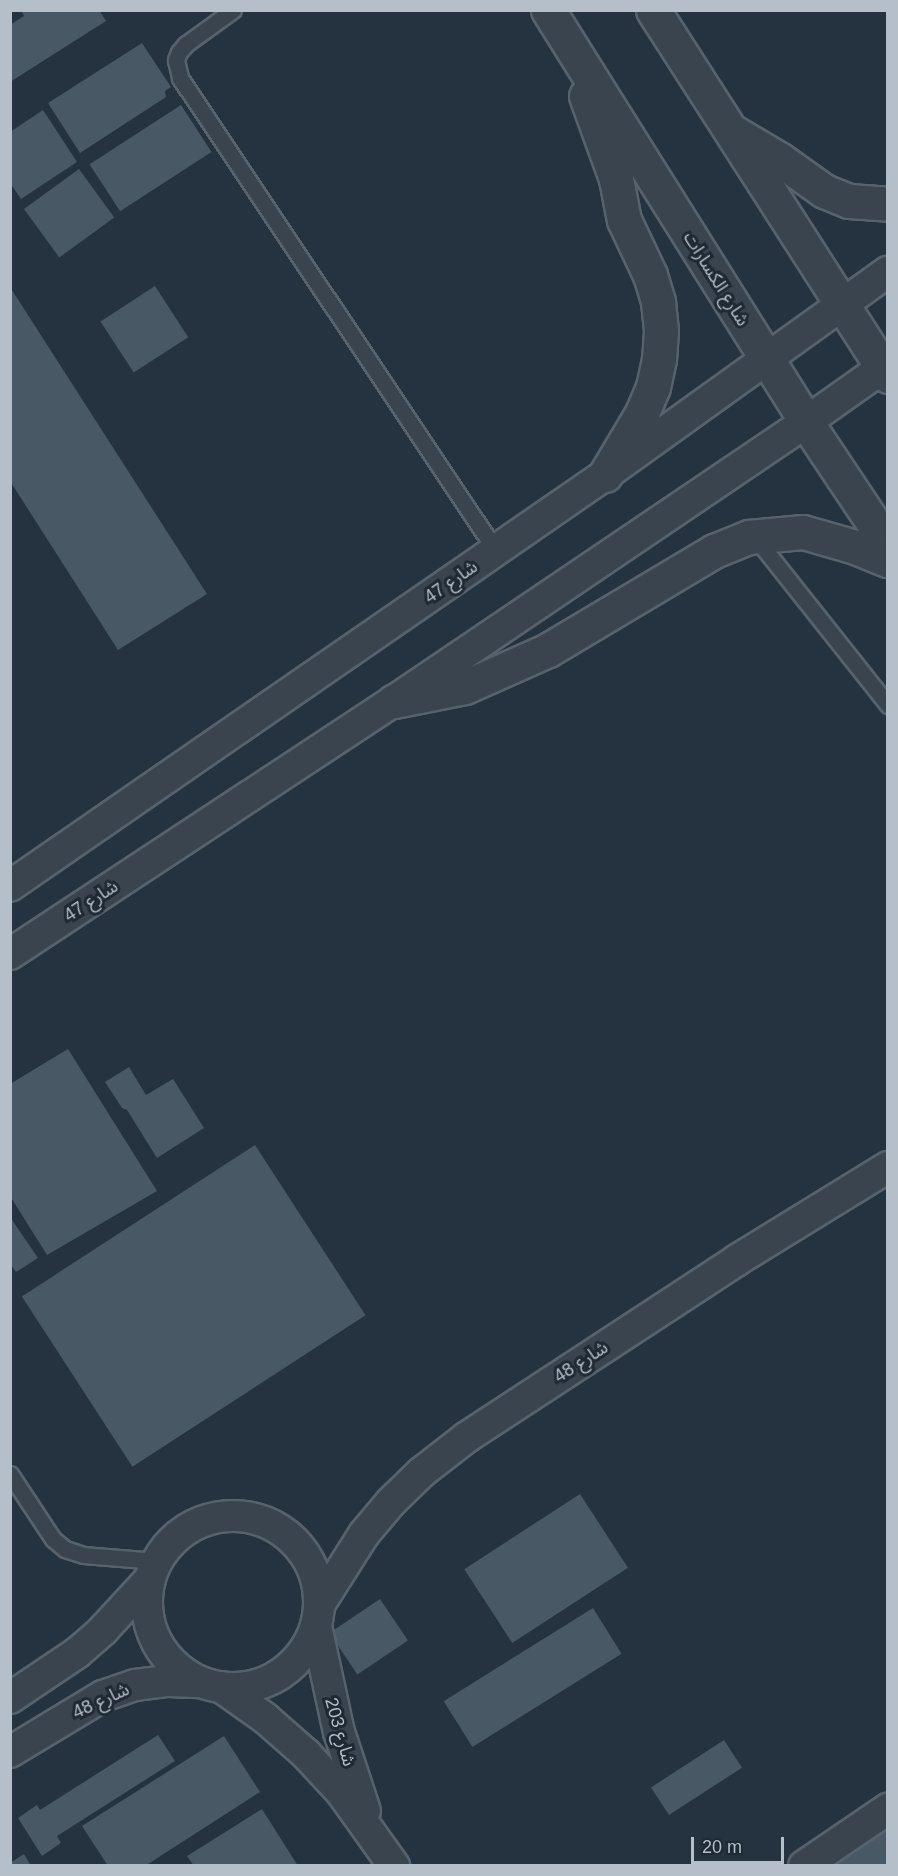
<!DOCTYPE html>
<meta charset="utf-8">
<style>
body{margin:0}
#map{position:relative;width:898px;height:1876px;overflow:hidden;background:#25323f;font-family:Helvetica,"Noto Sans Arabic",sans-serif}
div>[style]{position:absolute}
.building>*{inset:0;background:#495865;transform-origin:0 0}
.roads{filter:drop-shadow(2px 0 #57626d) drop-shadow(-2px 0 #57626d) drop-shadow(0 2px #57626d) drop-shadow(0 -2px #57626d)}
.service>*{height:15px;margin:-7.5px;padding:0 7.5px;transform-origin:7.5px;border-radius:7.5px;background:#39444f}
.minor>*{height:30px;margin:-15px;padding:0 15px;transform-origin:15px;border-radius:15px;background:#39444f}
.minor>.ring{margin:-15px;padding:0;box-sizing:content-box;background:none;border:30px solid #39444f;border-radius:50%}
.tertiary>*{height:33px;margin:-16.5px;padding:0 16.5px;transform-origin:16.5px;border-radius:16.5px;background:#39444f}
span{translate:-50% -50%;white-space:nowrap;text-align:center;line-height:1.15;-webkit-text-stroke:6px #1e2934;paint-order:stroke}
.street-label{font-size:18px;color:#b5bfca}
.frame{position:absolute;inset:0;border:12px solid #b5bfca;pointer-events:none}
.scale{position:absolute;left:691px;top:1837px;width:93px;height:27px;box-sizing:border-box;border:3px solid #b5bfca;border-top:0;padding-left:8px;font-size:18px;line-height:21px;white-space:nowrap;color:#b5bfca;-webkit-text-stroke:4px #1e2934;paint-order:stroke}
</style>
<div id="map">
<div class="building">
<div style="clip-path:polygon(21px 10px,99px 10px,106px 21px,10px 82px,10px 25px,24px 16px)"></div>
<div style="clip-path:polygon(142px 43px,171px 87px,165px 91px,166px 97px,80px 153px,48px 103px)"></div>
<div style="left:181px;top:105px;width:56px;height:109px;rotate:57deg"></div>
<div style="clip-path:polygon(43px 110px,77px 162px,21px 199px,10px 183px,10px 132px)"></div>
<div style="left:79px;top:169px;width:60px;height:68px;rotate:54deg"></div>
<div style="left:155px;top:286px;width:61px;height:65px;rotate:57deg"></div>
<div style="clip-path:polygon(10px 287px,207px 594px,118px 650px,10px 481px)"></div>
<div style="clip-path:polygon(68px 1049px,157px 1191px,47px 1255px,10px 1196px,10px 1084px)"></div>
<div style="clip-path:polygon(129px 1067px,146px 1095px,173px 1079px,204px 1128px,157px 1158px,127px 1110px,122px 1108px,105px 1082px)"></div>
<div style="left:255px;top:1145px;width:203px;height:278px;rotate:57deg"></div>
<div style="clip-path:polygon(10px 1217px,38px 1258px,16px 1272px,10px 1264px)"></div>
<div style="left:580px;top:1494px;width:88px;height:138px;rotate:57deg"></div>
<div style="left:380px;top:1599px;width:50px;height:61px;rotate:56deg"></div>
<div style="left:593px;top:1608px;width:54px;height:176px;rotate:58deg"></div>
<div style="clip-path:polygon(158px 1735px,175px 1761px,57px 1836px,61px 1843px,42px 1856px,18px 1818px,37px 1805px,40px 1810px)"></div>
<div style="clip-path:polygon(224px 1736px,260px 1792px,145px 1866px,108px 1866px,82px 1826px)"></div>
<div style="left:724px;top:1740px;width:33px;height:87px;rotate:57deg"></div>
<div style="clip-path:polygon(262px 1809px,298px 1866px,194px 1866px,187px 1856px)"></div>
<div style="clip-path:polygon(888px 1817px,888px 1866px,808px 1866px)"></div>
<div style="clip-path:polygon(24px 1854px,31px 1866px,10px 1866px,10px 1863px)"></div>
</div>
<div class="roads">
<div class="service">
<div style="left:233px;top:10px;width:58px;rotate:144.1deg"></div>
<div style="left:186px;top:44px;width:11px;rotate:131deg"></div>
<div style="left:179px;top:52px;width:9px;rotate:111deg"></div>
<div style="left:176px;top:60px;width:18px;rotate:77deg"></div>
<div style="left:180px;top:78px;width:569px;rotate:56.25deg"></div>
<div style="left:754px;top:536px;width:216px;rotate:51.6deg"></div>
<div style="left:10px;top:1474px;width:78px;rotate:56.5deg"></div>
<div style="left:53px;top:1539px;width:16px;rotate:40deg"></div>
<div style="left:65px;top:1549px;width:19px;rotate:18deg"></div>
<div style="left:83px;top:1555px;width:74px;rotate:4.6deg"></div>
</div>
<div class="minor">
<div style="left:10px;top:886px;width:723px;rotate:-34.64deg"></div>
<div style="left:605px;top:475px;width:348px;rotate:-35.7deg"></div>
<div style="left:10px;top:954px;width:460px;rotate:-33.4deg"></div>
<div style="left:394px;top:701px;width:498px;rotate:-34.1deg"></div>
<div style="left:806px;top:422px;width:100px;rotate:-35.3deg"></div>
<div class="ring" style="left:147px;top:1516px;width:142px;height:142px"></div>
<div style="left:319px;top:1605px;width:84px;rotate:-57.6deg"></div>
<div style="left:364px;top:1534px;width:42px;rotate:-49.8deg"></div>
<div style="left:391px;top:1502px;width:43px;rotate:-44.1deg"></div>
<div style="left:422px;top:1472px;width:57px;rotate:-37.9deg"></div>
<div style="left:467px;top:1437px;width:323px;rotate:-33.2deg"></div>
<div style="left:737px;top:1260px;width:177px;rotate:-31.6deg"></div>
<div style="left:316px;top:1626px;width:108px;rotate:77.8deg"></div>
<div style="left:339px;top:1732px;width:83px;rotate:71.8deg"></div>
<div style="left:221px;top:1687px;width:54px;rotate:35.2deg"></div>
<div style="left:265px;top:1718px;width:55px;rotate:41.3deg"></div>
<div style="left:306px;top:1754px;width:53px;rotate:47.3deg"></div>
<div style="left:342px;top:1793px;width:90px;rotate:54.5deg"></div>
<div style="left:10px;top:1698px;width:81px;rotate:-33.9deg"></div>
<div style="left:77px;top:1653px;width:35px;rotate:-41deg"></div>
<div style="left:103px;top:1630px;width:69px;rotate:-47.3deg"></div>
<div style="left:10px;top:1752px;width:109px;rotate:-31.1deg"></div>
<div style="left:103px;top:1696px;width:34px;rotate:-19deg"></div>
<div style="left:135px;top:1685px;width:33px;rotate:-7deg"></div>
<div style="left:168px;top:1681px;width:33px;rotate:2deg"></div>
<div style="left:804px;top:1866px;width:102px;rotate:-34.2deg"></div>
</div>
<div class="tertiary">
<div style="left:548px;top:10px;width:486px;rotate:57.9deg"></div>
<div style="left:806px;top:422px;width:148px;rotate:56.3deg"></div>
<div style="left:653px;top:10px;width:435px;rotate:57.3deg"></div>
<div style="left:586px;top:96px;width:88px;rotate:70.1deg"></div>
<div style="left:616px;top:179px;width:42px;rotate:79deg"></div>
<div style="left:624px;top:220px;width:61px;rotate:64.7deg"></div>
<div style="left:650px;top:275px;width:28px;rotate:73deg"></div>
<div style="left:658px;top:302px;width:29px;rotate:84deg"></div>
<div style="left:661px;top:331px;width:28px;rotate:94deg"></div>
<div style="left:659px;top:359px;width:29px;rotate:102deg"></div>
<div style="left:653px;top:387px;width:28px;rotate:113deg"></div>
<div style="left:642px;top:413px;width:72px;rotate:120.8deg"></div>
<div style="left:735px;top:133px;width:51px;rotate:30.6deg"></div>
<div style="left:779px;top:159px;width:55px;rotate:35.4deg"></div>
<div style="left:824px;top:191px;width:27px;rotate:22deg"></div>
<div style="left:849px;top:201px;width:39px;rotate:4deg"></div>
<div style="left:394px;top:701px;width:72px;rotate:-11.2deg"></div>
<div style="left:465px;top:687px;width:91px;rotate:-24deg"></div>
<div style="left:548px;top:650px;width:193px;rotate:-30.8deg"></div>
<div style="left:714px;top:551px;width:38px;rotate:-22deg"></div>
<div style="left:749px;top:537px;width:54px;rotate:-5.3deg"></div>
<div style="left:803px;top:532px;width:54px;rotate:16.1deg"></div>
<div style="left:855px;top:547px;width:35px;rotate:22deg"></div>
</div>
</div>
<div class="street-label">
<span style="left:716px;top:279px;rotate:58deg">شارع الكسارات</span>
<span style="left:451px;top:582px;rotate:-35deg">شارع 47</span>
<span style="left:91px;top:901px;rotate:-33deg">شارع 47</span>
<span style="left:581px;top:1362px;rotate:-33deg">شارع 48</span>
<span style="left:101px;top:1701px;rotate:-25deg">شارع 48</span>
<span style="left:340px;top:1732px;rotate:74deg">شارع 203</span>
</div>
<div class="frame"></div>
<div class="scale">20 m</div>
</div>
